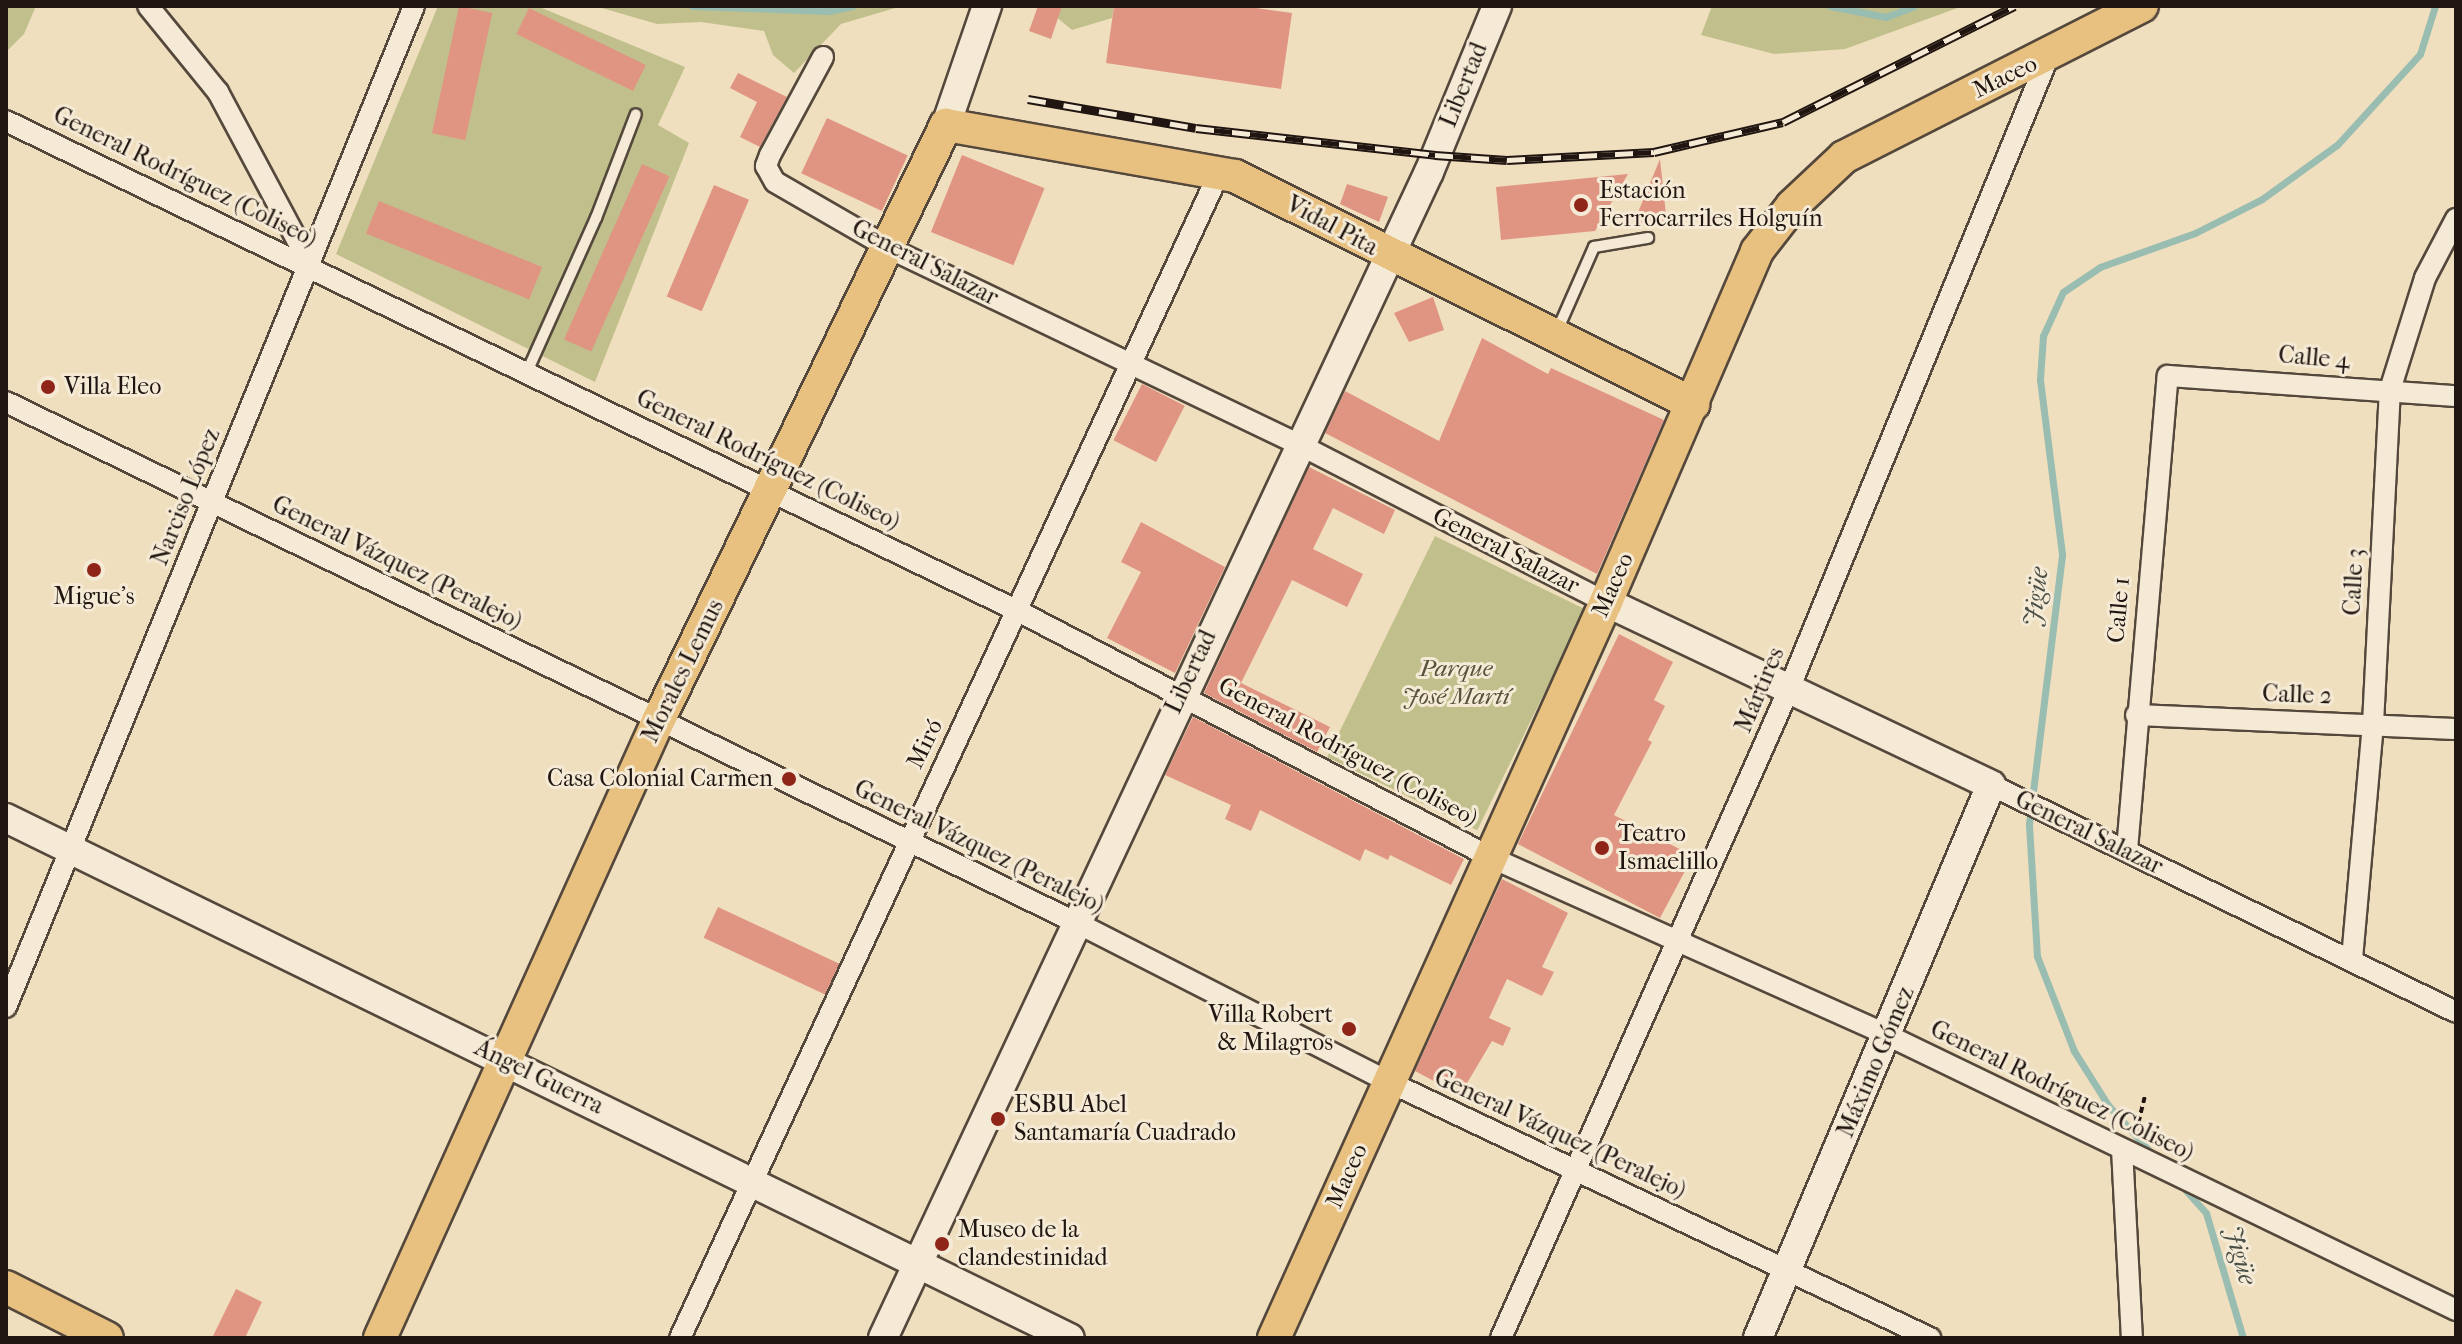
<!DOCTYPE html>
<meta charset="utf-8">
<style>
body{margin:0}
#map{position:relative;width:2462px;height:1344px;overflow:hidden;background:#f0dfbe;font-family:"IM FELL French Canon",serif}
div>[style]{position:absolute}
.green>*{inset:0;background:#c1c08c;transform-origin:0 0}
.stream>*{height:7px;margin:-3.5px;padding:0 3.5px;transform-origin:3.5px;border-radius:3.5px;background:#9abdb1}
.building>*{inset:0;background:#e09583;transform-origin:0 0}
.path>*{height:4px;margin-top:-2px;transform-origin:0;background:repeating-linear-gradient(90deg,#201510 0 6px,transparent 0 10px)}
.roads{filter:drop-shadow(2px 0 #54483c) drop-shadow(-2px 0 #54483c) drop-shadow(0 2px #54483c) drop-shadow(0 -2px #54483c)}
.lane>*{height:10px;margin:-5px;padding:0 5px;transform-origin:5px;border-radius:5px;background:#f5ead5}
.street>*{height:20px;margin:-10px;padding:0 10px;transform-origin:10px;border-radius:10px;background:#f5ead5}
.secondary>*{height:28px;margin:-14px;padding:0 14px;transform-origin:14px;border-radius:14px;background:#f5ead5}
.primary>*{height:32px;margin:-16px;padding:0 16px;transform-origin:16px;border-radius:16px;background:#e8c07f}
.rail>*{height:9px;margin-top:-4.5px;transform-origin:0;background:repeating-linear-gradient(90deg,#f5ead5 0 18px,#201510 0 36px);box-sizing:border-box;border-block:2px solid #201510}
.dots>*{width:22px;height:22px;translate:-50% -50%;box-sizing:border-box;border:4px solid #f5ead5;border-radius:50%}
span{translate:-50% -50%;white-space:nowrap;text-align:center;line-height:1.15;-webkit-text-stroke:6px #f5ead5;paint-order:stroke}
.street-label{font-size:24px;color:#201510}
.poi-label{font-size:24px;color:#201510}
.left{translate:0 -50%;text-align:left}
.right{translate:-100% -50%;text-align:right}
.park-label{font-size:24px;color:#58513b;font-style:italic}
.water-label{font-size:26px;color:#4b5048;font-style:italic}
.frame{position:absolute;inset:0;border:8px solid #201510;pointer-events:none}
</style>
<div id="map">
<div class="green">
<div style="clip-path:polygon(6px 6px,36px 6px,24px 34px,6px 52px)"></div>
<div style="clip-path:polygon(438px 6px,537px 6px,685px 67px,658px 125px,689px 143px,595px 382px,336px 254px)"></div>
<div style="clip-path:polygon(595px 6px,902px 6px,841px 24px,794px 73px,773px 55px,764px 31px,701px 22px,657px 24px)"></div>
<div style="clip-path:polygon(1043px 6px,1114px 6px,1112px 18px,1072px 30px)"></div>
<div style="clip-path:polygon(1712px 6px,1963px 6px,1845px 49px,1774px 54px,1701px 35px)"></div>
<div style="left:1435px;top:536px;width:167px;height:246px;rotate:26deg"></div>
</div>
<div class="stream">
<div style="left:692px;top:6px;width:137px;rotate:2.1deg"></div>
<div style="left:829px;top:11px;width:24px;rotate:-12deg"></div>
<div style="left:1830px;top:6px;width:57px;rotate:11.1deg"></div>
<div style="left:1886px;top:17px;width:30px;rotate:-21deg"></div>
<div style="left:2155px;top:1157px;width:70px;rotate:-132.1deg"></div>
<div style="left:2108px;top:1105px;width:64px;rotate:-122.2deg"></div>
<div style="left:2074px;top:1051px;width:102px;rotate:-111.3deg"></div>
<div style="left:2037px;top:956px;width:132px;rotate:-93.5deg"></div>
<div style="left:2029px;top:824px;width:272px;rotate:-83deg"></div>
<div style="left:2062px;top:554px;width:176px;rotate:-97.2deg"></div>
<div style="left:2040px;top:379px;width:43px;rotate:-86deg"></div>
<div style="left:2043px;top:336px;width:48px;rotate:-65.6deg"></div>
<div style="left:2063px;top:292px;width:45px;rotate:-34deg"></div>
<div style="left:2100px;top:267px;width:101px;rotate:-19.7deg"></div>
<div style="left:2195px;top:233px;width:75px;rotate:-26.9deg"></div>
<div style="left:2262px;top:199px;width:92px;rotate:-35.8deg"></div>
<div style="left:2337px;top:145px;width:123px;rotate:-47.6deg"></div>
<div style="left:2420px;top:54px;width:50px;rotate:-72.6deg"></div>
<div style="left:2180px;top:1184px;width:39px;rotate:48deg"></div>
<div style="left:2206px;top:1213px;width:130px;rotate:73.5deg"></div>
</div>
<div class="building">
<div style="left:459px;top:6px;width:34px;height:130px;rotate:12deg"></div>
<div style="clip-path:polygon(1038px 6px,1062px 6px,1051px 39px,1029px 31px)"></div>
<div style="clip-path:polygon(1114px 6px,1242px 6px,1292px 13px,1281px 89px,1106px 63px)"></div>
<div style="left:529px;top:8px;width:130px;height:29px;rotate:26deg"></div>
<div style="clip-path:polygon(738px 73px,787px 97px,760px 147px,740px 137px,757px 102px,730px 88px)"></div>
<div style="left:827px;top:118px;width:89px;height:61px;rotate:25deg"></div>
<div style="left:962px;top:155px;width:89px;height:83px;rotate:22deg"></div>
<div style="clip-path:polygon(1660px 159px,1667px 224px,1632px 227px)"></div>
<div style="left:642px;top:164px;width:30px;height:192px;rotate:24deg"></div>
<div style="clip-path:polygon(1628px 174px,1595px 231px,1501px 240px,1496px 187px)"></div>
<div style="clip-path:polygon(1347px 184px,1388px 197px,1379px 222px,1340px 204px)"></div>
<div style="left:714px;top:185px;width:38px;height:121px;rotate:23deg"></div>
<div style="left:379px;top:201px;width:176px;height:35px;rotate:22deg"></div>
<div style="clip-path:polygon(1433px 297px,1444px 330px,1409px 342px,1394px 313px)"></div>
<div style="clip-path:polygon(1482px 338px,1548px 374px,1551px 368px,1664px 420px,1597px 574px,1325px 433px,1345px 391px,1439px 441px)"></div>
<div style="left:1142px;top:384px;width:48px;height:63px;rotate:27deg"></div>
<div style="clip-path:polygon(1309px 467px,1395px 510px,1384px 534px,1333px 508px,1313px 549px,1363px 574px,1347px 607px,1292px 580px,1241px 683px,1330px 727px,1317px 752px,1204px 693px)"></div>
<div style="clip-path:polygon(1141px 522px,1225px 567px,1175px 673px,1107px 638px,1141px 572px,1121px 562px)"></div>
<div style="clip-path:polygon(1619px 634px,1673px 662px,1654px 700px,1665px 706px,1648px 740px,1652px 742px,1614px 815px,1693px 856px,1660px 918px,1518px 844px)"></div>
<div style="clip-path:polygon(1193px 717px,1464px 859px,1451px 885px,1390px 855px,1388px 860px,1365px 849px,1360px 861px,1260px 810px,1251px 831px,1225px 819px,1231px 805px,1165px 775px)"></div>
<div style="clip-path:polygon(1502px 879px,1568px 913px,1542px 967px,1554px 972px,1542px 996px,1507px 979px,1489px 1018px,1511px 1028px,1503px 1046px,1492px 1041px,1460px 1095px,1415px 1071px)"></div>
<div style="left:718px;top:907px;width:134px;height:34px;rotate:25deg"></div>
<div style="clip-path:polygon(236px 1289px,262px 1302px,245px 1338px,212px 1338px)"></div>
</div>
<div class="path">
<div style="left:2136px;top:1132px;width:38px;rotate:-76deg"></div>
</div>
<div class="roads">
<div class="lane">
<div style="left:1557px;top:331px;width:92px;rotate:-66.2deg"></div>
<div style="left:1594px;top:247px;width:55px;rotate:-9.5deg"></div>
<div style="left:527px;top:372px;width:169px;rotate:-65.9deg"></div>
<div style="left:596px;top:218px;width:111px;rotate:-69deg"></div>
</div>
<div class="street">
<div style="left:148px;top:6px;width:111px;rotate:50.9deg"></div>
<div style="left:218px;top:92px;width:197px;rotate:61.9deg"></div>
<div style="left:823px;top:57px;width:111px;rotate:118.4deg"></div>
<div style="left:770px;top:155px;width:12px;rotate:110deg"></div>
<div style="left:766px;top:166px;width:18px;rotate:61deg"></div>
<div style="left:775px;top:182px;width:134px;rotate:30deg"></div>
<div style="left:891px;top:249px;width:454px;rotate:25.6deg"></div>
<div style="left:1300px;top:445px;width:344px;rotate:27.2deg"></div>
<div style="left:6px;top:121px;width:1124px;rotate:25.84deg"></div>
<div style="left:1018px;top:611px;width:534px;rotate:27.52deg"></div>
<div style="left:1492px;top:858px;width:433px;rotate:24.1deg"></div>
<div style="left:1887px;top:1035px;width:632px;rotate:25.79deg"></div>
<div style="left:6px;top:402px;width:1191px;rotate:25.94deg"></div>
<div style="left:1077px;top:923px;width:350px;rotate:27deg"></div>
<div style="left:1389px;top:1082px;width:599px;rotate:25.32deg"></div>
<div style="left:2136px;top:715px;width:320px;rotate:2.5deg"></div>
<div style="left:1991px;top:785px;width:517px;rotate:26.02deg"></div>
<div style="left:2127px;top:850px;width:476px;rotate:-85.1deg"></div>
<div style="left:2168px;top:376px;width:289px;rotate:4deg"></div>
<div style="left:2352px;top:959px;width:236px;rotate:-84.9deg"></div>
<div style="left:2373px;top:724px;width:334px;rotate:-87.1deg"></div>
<div style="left:2390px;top:390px;width:117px;rotate:-72.6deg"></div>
<div style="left:2425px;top:278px;width:67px;rotate:-62.3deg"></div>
<div style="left:6px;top:1007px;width:1081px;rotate:-67.82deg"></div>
<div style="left:2122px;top:1149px;width:189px;rotate:87deg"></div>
<div style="left:680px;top:1338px;width:1284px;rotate:-65.17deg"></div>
<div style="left:1501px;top:1338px;width:710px;rotate:-66.07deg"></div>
<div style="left:1789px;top:689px;width:685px;rotate:-67.7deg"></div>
</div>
<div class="secondary">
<div style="left:946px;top:125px;width:126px;rotate:-71deg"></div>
<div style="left:1606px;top:602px;width:426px;rotate:25.4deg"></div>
<div style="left:1991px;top:785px;width:600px;rotate:112.85deg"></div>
<div style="left:6px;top:818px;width:1184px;rotate:26.05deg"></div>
<div style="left:883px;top:1338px;width:1288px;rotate:-64.91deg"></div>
<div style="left:1429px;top:172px;width:179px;rotate:-67.7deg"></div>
</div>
<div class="primary">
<div style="left:6px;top:1287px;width:113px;rotate:26.8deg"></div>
<div style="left:380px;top:1338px;width:679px;rotate:-65.74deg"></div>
<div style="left:659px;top:719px;width:660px;rotate:-64.21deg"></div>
<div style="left:946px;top:125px;width:293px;rotate:10deg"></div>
<div style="left:1235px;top:176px;width:512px;rotate:26.46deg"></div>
<div style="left:1274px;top:1338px;width:807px;rotate:-65.72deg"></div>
<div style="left:1606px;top:602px;width:382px;rotate:-66.7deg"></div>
<div style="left:1757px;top:251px;width:57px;rotate:-52.1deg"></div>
<div style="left:1792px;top:206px;width:71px;rotate:-43.3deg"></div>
<div style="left:1844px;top:157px;width:334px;rotate:-26.9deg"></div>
</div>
</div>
<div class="rail">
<div style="left:1028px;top:99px;width:170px;rotate:9.8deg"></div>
<div style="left:1196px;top:128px;width:241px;rotate:6.4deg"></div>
<div style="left:1435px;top:155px;width:72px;rotate:4deg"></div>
<div style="left:1507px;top:160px;width:147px;rotate:-3.1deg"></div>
<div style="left:1654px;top:152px;width:132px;rotate:-13.1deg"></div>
<div style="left:1783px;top:122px;width:259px;rotate:-26.6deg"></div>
</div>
<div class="dots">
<div style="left:1581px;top:205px;background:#8f2418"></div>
<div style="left:48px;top:387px;background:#8f2418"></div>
<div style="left:94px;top:570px;background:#8f2418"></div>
<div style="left:789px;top:779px;background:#8f2418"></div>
<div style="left:1602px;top:848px;background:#8f2418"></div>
<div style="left:1349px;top:1029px;background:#8f2418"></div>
<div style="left:998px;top:1119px;background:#8f2418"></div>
<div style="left:942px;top:1244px;background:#8f2418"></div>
</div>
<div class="street-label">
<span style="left:2005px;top:77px;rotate:-26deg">Maceo</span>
<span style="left:1464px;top:85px;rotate:-68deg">Libertad</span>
<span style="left:185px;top:177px;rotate:26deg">General Rodríguez (Coliseo)</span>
<span style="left:1332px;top:226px;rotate:28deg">Vidal Pita</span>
<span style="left:925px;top:263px;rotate:27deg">General Salazar</span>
<span style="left:2314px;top:358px;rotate:5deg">Calle 4</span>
<span style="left:768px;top:460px;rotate:26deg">General Rodríguez (Coliseo)</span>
<span style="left:186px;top:497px;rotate:-68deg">Narciso López</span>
<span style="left:1506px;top:551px;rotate:27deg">General Salazar</span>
<span style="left:397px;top:563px;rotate:26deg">General Vázquez (Peralejo)</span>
<span style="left:2354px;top:582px;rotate:-87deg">Calle 3</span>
<span style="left:1613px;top:585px;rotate:-66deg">Maceo</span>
<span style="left:2119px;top:610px;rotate:-85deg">Calle 1</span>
<span style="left:683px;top:671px;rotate:-64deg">Morales Lemus</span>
<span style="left:1191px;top:672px;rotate:-65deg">Libertad</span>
<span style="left:1760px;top:690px;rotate:-67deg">Mártires</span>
<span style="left:2297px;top:695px;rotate:2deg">Calle 2</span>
<span style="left:925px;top:744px;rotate:-64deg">Miró</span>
<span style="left:1348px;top:752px;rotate:28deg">General Rodríguez (Coliseo)</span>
<span style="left:2089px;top:833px;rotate:26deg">General Salazar</span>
<span style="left:979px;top:847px;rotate:26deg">General Vázquez (Peralejo)</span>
<span style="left:1876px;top:1062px;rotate:-67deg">Máximo Gómez</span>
<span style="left:539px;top:1077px;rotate:26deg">Ángel Guerra</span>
<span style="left:2062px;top:1091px;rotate:26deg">General Rodríguez (Coliseo)</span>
<span style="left:1560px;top:1134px;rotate:25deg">General Vázquez (Peralejo)</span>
<span style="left:1347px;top:1176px;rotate:-66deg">Maceo</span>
</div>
<div class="poi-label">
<span class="left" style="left:1599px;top:205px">Estación<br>Ferrocarriles Holguín</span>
<span class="left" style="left:64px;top:387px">Villa Eleo</span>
<span style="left:94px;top:597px">Migue's</span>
<span class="right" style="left:773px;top:779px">Casa Colonial Carmen</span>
<span class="left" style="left:1618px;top:848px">Teatro<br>Ismaelillo</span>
<span class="right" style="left:1333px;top:1029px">Villa Robert<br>&amp; Milagros</span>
<span class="left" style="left:1014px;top:1119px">ESBU Abel<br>Santamaría Cuadrado</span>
<span class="left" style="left:958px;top:1244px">Museo de la<br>clandestinidad</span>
</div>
<div class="park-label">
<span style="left:1456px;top:683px">Parque<br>José Martí</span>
</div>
<div class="water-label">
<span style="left:2036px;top:597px;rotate:-83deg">Jigüe</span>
<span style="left:2240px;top:1255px;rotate:74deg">Jigüe</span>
</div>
<div class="frame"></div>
</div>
